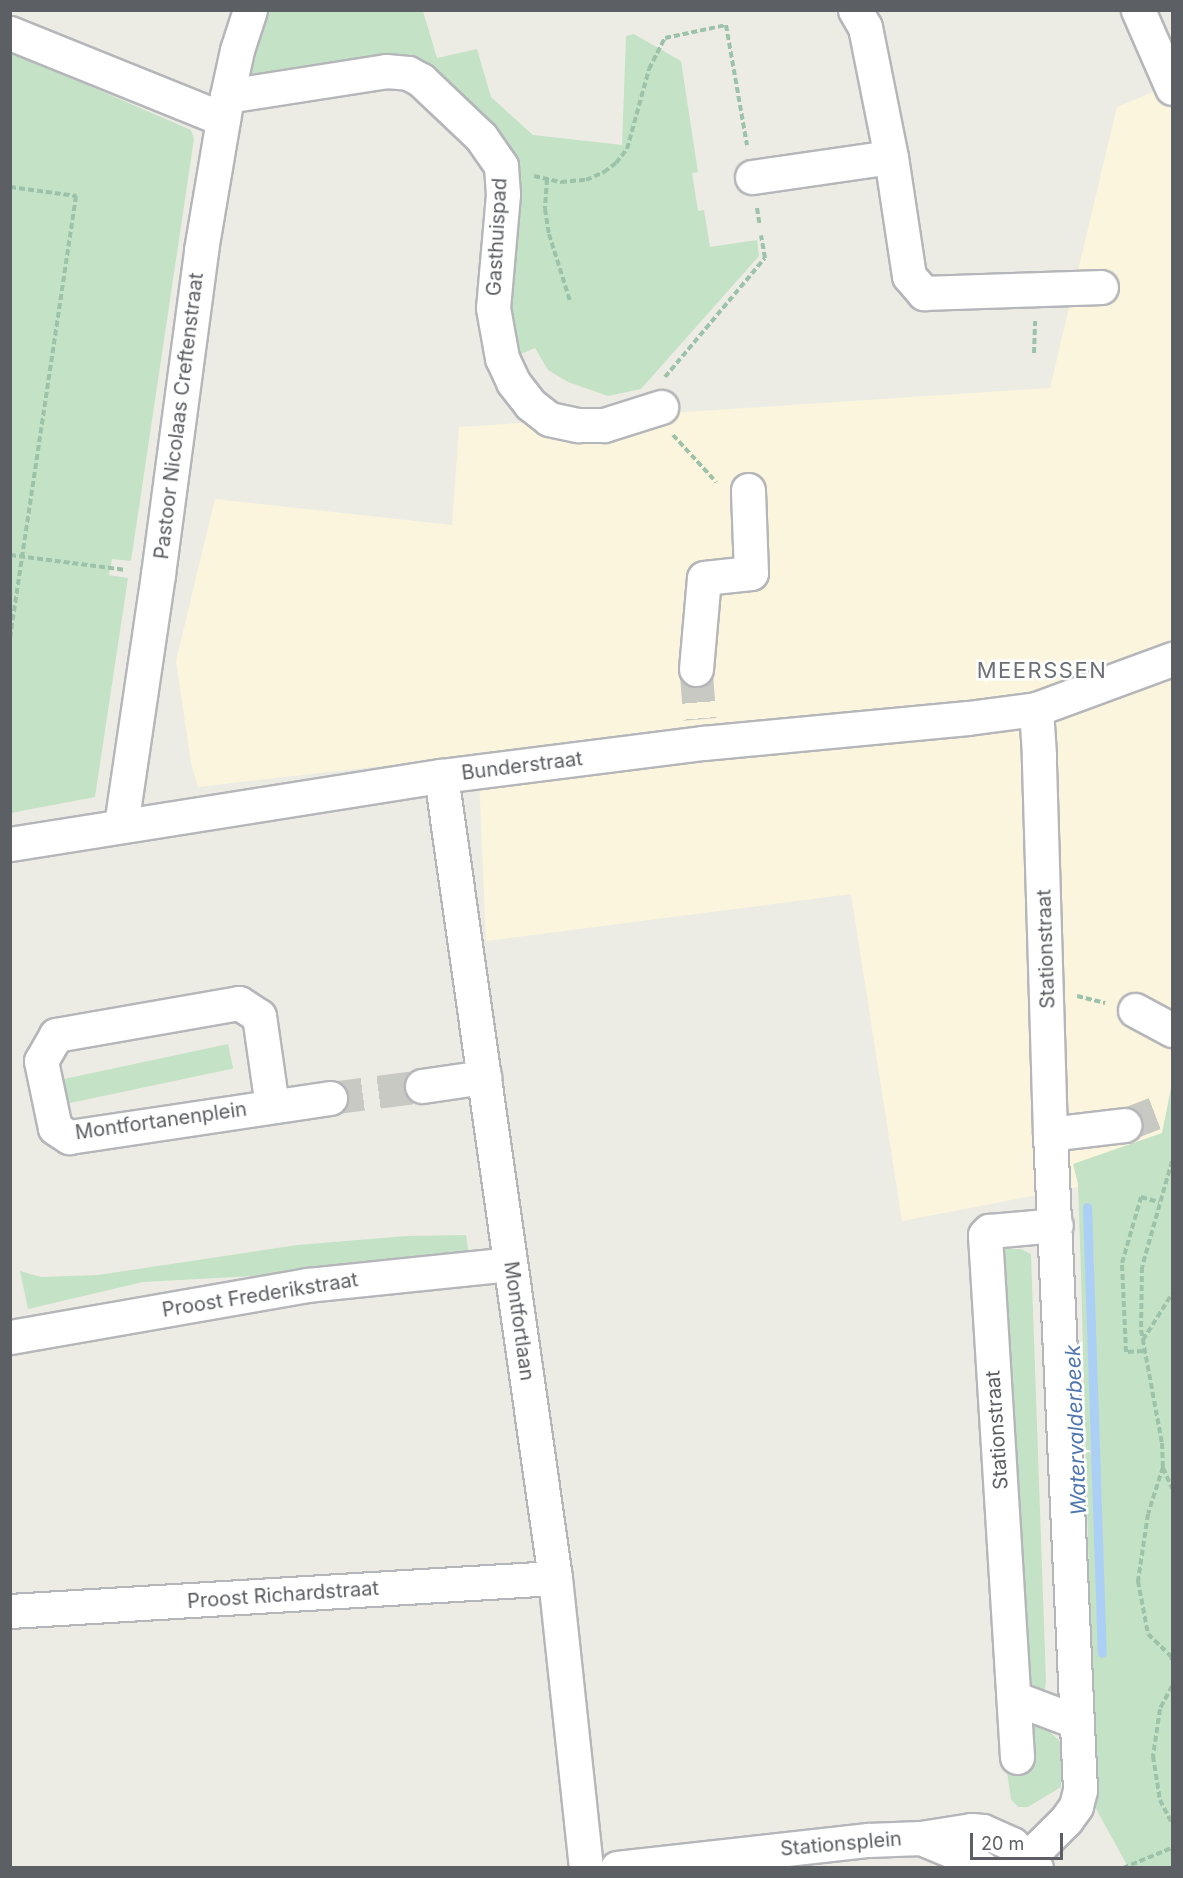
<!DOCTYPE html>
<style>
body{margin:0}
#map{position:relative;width:1183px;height:1878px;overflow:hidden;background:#edece4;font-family:Inter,sans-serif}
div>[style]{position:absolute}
.commercial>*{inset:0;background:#faf5dc}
.green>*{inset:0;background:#c4e2c6;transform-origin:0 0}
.stream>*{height:9px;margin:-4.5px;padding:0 4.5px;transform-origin:4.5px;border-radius:4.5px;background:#acd0f5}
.minor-tunnel>*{height:33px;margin-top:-16.5px;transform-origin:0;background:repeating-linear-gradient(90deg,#c9c9c4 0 33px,transparent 0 49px)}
.path>*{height:4px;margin-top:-2px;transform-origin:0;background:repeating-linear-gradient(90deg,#9dc2aa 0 6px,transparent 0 9px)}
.roads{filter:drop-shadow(2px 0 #b5b6ba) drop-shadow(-2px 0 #b5b6ba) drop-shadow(0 2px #b5b6ba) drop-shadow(0 -2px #b5b6ba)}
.minor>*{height:33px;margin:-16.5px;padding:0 16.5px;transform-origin:16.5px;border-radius:16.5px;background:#fff}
span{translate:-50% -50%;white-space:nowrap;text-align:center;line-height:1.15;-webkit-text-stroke:5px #fff;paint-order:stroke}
.street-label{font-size:20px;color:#5c5f63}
.water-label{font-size:21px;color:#4f76ae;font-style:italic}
.quarter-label{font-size:22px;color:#6d7175;letter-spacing:1.5px}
.frame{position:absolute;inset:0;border:12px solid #5c5f63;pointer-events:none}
.scale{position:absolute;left:970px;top:1833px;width:93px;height:27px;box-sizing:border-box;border:3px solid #5c5f63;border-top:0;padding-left:8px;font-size:18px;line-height:21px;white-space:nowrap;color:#5c5f63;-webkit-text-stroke:4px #fff;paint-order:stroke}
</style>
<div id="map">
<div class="commercial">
<div style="clip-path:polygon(1172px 84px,1172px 1169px,902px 1221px,851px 894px,486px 941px,478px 755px,198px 787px,191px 763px,176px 661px,215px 499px,452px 525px,459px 427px,1050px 388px,1117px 107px)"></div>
</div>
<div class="green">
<div style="clip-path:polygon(270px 11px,423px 11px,437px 58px,477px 49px,491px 97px,533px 135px,622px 145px,626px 36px,634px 34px,681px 61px,698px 172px,692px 173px,698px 211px,704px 210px,710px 247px,757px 240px,759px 256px,641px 389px,608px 396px,568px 382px,548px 370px,535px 348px,514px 357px,507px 334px,512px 155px,434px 72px,247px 83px)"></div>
<div style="clip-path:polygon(11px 52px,191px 130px,194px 139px,131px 561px,112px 559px,109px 575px,128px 578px,95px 797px,11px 813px)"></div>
<div style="left:228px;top:1044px;width:25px;height:169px;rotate:78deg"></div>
<div style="clip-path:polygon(1172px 1083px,1172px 1867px,1128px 1867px,1095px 1807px,1081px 1274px,1078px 1184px,1073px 1164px,1162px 1133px)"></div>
<div style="clip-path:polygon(466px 1235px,469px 1255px,409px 1259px,253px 1276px,143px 1282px,28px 1309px,20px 1271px,41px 1277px,98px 1275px,297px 1245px,406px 1236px)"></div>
<div style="clip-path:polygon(1005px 1249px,1021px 1249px,1031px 1254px,1046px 1681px,1045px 1690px,1036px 1694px,1024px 1675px,1001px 1259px)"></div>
<div style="clip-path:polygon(1023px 1715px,1042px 1725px,1061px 1742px,1061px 1787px,1028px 1807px,1018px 1807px,1011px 1799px,1006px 1765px)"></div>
</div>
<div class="stream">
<div style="left:1087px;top:1207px;width:446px;rotate:88.1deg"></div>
</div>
<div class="minor-tunnel">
<div style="left:696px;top:669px;width:50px;rotate:85.4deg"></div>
<div style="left:330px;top:1098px;width:93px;rotate:-7.4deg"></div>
<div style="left:1124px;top:1125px;width:33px;rotate:-21deg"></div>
</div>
<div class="path">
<div style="left:534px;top:176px;width:28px;rotate:13deg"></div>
<div style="left:561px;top:182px;width:25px;rotate:-5deg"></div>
<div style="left:586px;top:180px;width:20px;rotate:-24deg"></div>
<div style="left:604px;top:172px;width:15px;rotate:-37deg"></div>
<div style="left:616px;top:163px;width:18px;rotate:-52deg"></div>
<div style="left:627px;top:149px;width:83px;rotate:-74.6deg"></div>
<div style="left:649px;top:69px;width:35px;rotate:-63deg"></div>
<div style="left:665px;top:38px;width:62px;rotate:-12deg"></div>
<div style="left:726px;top:25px;width:122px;rotate:80.1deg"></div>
<div style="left:547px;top:179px;width:30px;rotate:94deg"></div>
<div style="left:545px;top:209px;width:25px;rotate:81deg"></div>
<div style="left:549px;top:234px;width:70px;rotate:72.6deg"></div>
<div style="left:10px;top:187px;width:67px;rotate:7.8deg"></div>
<div style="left:76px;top:196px;width:446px;rotate:98.5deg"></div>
<div style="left:757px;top:208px;width:18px;rotate:81deg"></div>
<div style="left:1034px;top:353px;width:32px;rotate:-88deg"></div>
<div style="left:665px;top:377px;width:155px;rotate:-50deg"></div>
<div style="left:765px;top:258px;width:23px;rotate:-100deg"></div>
<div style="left:673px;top:435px;width:64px;rotate:47.5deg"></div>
<div style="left:10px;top:555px;width:117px;rotate:7.4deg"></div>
<div style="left:1077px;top:996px;width:29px;rotate:14deg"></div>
<div style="left:1172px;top:1161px;width:110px;rotate:105.8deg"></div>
<div style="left:1142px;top:1267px;width:63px;rotate:90.9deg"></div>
<div style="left:1141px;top:1330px;width:115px;rotate:79.5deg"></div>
<div style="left:1162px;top:1443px;width:24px;rotate:88deg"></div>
<div style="left:1163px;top:1467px;width:49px;rotate:107.7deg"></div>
<div style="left:1148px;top:1514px;width:68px;rotate:98.5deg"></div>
<div style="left:1138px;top:1581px;width:54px;rotate:79.3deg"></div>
<div style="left:1148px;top:1634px;width:32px;rotate:44deg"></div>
<div style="left:1171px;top:1656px;width:4px;rotate:76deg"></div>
<div style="left:1143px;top:1340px;width:54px;rotate:-57.8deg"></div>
<div style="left:1143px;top:1351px;width:17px;rotate:177deg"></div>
<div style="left:1126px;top:1352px;width:89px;rotate:-92.6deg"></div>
<div style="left:1122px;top:1263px;width:69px;rotate:-73.9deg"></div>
<div style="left:1141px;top:1197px;width:19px;rotate:16deg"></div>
<div style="left:1163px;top:1468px;width:22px;rotate:66deg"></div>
<div style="left:1172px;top:1686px;width:26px;rotate:118deg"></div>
<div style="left:1160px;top:1709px;width:48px;rotate:98.5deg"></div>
<div style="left:1153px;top:1756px;width:45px;rotate:81deg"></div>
<div style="left:1160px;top:1800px;width:27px;rotate:63deg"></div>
<div style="left:1123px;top:1868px;width:53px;rotate:-22.2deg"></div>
</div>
<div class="roads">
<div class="minor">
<div style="left:855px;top:10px;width:20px;rotate:60deg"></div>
<div style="left:865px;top:27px;width:133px;rotate:78.7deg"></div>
<div style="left:891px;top:157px;width:120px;rotate:81.4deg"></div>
<div style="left:909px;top:276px;width:23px;rotate:49deg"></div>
<div style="left:924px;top:293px;width:177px;rotate:-1.9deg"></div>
<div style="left:1138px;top:10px;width:85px;rotate:66.4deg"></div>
<div style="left:10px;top:33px;width:230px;rotate:22deg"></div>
<div style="left:227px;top:96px;width:161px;rotate:-8.9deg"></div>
<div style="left:386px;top:71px;width:22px;rotate:5deg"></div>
<div style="left:408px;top:73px;width:15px;rotate:28deg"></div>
<div style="left:421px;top:80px;width:83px;rotate:43.5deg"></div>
<div style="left:481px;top:137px;width:35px;rotate:55deg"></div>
<div style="left:501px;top:166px;width:28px;rotate:86deg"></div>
<div style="left:503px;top:194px;width:114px;rotate:95deg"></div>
<div style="left:493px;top:308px;width:51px;rotate:79.8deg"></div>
<div style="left:502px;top:358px;width:26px;rotate:65deg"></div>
<div style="left:513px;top:382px;width:28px;rotate:52deg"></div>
<div style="left:530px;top:404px;width:24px;rotate:38deg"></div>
<div style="left:549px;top:419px;width:30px;rotate:12deg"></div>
<div style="left:578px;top:425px;width:26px"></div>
<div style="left:604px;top:425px;width:60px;rotate:-17.5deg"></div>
<div style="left:752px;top:177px;width:140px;rotate:-8.2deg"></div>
<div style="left:696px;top:669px;width:91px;rotate:-85deg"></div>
<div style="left:704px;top:578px;width:47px;rotate:-6.1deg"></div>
<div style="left:751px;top:573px;width:83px;rotate:-92.1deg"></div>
<div style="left:441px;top:776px;width:810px;rotate:81.91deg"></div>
<div style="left:555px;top:1578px;width:292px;rotate:83.9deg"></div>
<div style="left:121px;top:825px;width:254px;rotate:-81.6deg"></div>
<div style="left:158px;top:574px;width:327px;rotate:-82.4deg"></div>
<div style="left:201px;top:250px;width:156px;rotate:-80.4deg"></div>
<div style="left:227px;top:96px;width:47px;rotate:-77.7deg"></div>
<div style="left:237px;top:50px;width:42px;rotate:-72deg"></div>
<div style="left:10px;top:844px;width:436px;rotate:-9deg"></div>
<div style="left:441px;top:776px;width:264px;rotate:-7.2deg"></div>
<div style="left:703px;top:743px;width:266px;rotate:-5.4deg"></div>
<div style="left:968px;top:718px;width:69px;rotate:-7.5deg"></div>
<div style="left:1036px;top:709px;width:145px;rotate:-20.2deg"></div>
<div style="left:1135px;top:1010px;width:42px;rotate:28.4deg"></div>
<div style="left:422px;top:1086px;width:63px;rotate:-8.3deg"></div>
<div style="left:272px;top:1106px;width:91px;rotate:-98.2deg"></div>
<div style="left:259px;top:1016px;width:24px;rotate:-147deg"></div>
<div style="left:239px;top:1003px;width:186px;rotate:170.1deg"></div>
<div style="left:56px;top:1035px;width:30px;rotate:120deg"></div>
<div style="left:41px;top:1061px;width:68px;rotate:78.2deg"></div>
<div style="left:55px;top:1128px;width:17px;rotate:33deg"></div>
<div style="left:69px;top:1137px;width:264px;rotate:-8.5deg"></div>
<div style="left:1050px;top:1134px;width:75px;rotate:-6.9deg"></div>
<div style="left:10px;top:1337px;width:303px;rotate:-9.9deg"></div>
<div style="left:308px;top:1285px;width:203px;rotate:-5.9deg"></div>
<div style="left:10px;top:1611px;width:546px;rotate:-3.47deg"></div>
<div style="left:1014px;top:1698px;width:65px;rotate:20.7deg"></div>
<div style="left:1017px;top:1757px;width:523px;rotate:-93.51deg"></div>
<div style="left:985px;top:1235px;width:6px;rotate:-45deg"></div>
<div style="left:989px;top:1231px;width:67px;rotate:-5.1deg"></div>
<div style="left:921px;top:1838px;width:47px;rotate:22.7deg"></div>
<div style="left:964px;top:1856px;width:22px;rotate:34deg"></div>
<div style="left:617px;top:1868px;width:253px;rotate:-6.4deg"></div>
<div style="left:868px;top:1840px;width:53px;rotate:-2.2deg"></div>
<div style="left:921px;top:1838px;width:51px;rotate:-9.1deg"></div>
<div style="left:971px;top:1830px;width:12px;rotate:5deg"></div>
<div style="left:983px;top:1831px;width:32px;rotate:24deg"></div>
<div style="left:1012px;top:1844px;width:34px;rotate:45deg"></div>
<div style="left:1011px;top:1868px;width:36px;rotate:-37deg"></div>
<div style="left:1040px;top:1846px;width:37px;rotate:-45deg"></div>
<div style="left:1066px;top:1820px;width:17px;rotate:-54deg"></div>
<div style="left:1076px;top:1806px;width:16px;rotate:-76deg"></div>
<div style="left:1080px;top:1790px;width:657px;rotate:-92.62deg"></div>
<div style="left:1050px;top:1134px;width:379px;rotate:-91.7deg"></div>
<div style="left:1039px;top:755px;width:46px;rotate:-93.7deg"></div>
</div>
</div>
<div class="street-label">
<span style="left:497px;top:237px;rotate:-87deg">Gasthuispad</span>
<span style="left:179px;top:416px;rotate:-83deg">Pastoor Nicolaas Creftenstraat</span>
<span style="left:522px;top:766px;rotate:-7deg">Bunderstraat</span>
<span style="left:1046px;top:949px;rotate:-92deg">Stationstraat</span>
<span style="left:161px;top:1121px;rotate:-8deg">Montfortanenplein</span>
<span style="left:260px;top:1295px;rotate:-9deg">Proost Frederikstraat</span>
<span style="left:519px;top:1321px;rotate:82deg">Montfortlaan</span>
<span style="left:997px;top:1430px;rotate:-94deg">Stationstraat</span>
<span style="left:283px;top:1595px;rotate:-4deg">Proost Richardstraat</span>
<span style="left:841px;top:1844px;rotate:-5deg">Stationsplein</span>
</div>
<div class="water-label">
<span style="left:1076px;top:1430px;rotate:-92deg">Watervalderbeek</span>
</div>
<div class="quarter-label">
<span style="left:1042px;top:671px">MEERSSEN</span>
</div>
<div class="frame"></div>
<div class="scale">20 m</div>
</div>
